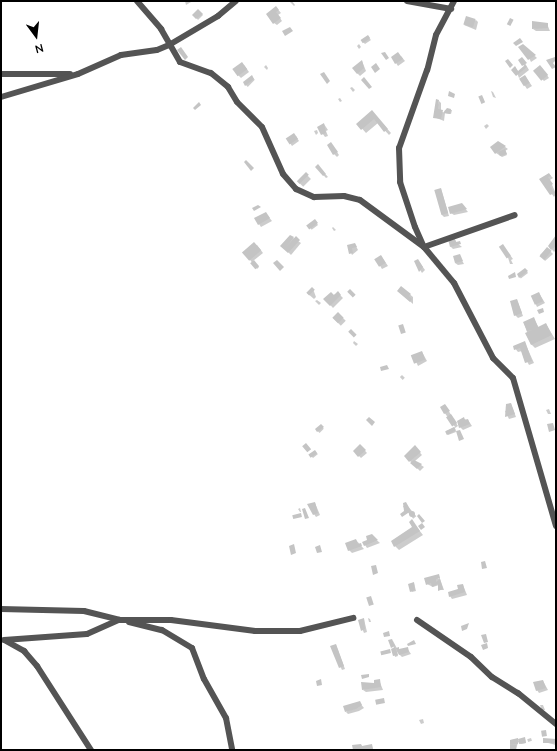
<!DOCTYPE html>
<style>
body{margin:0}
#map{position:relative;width:557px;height:751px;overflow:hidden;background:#fff;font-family:"Nunito Sans",sans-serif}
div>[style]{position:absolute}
.shadow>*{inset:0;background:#0003;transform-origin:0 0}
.building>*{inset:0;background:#c4c4c4;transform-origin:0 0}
.round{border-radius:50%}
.street>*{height:6px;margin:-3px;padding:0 3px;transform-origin:3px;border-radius:3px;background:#545454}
span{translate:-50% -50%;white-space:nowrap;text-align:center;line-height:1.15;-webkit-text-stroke:4px #fff;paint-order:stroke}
.frame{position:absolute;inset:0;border:2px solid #000;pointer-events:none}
.north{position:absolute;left:16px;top:16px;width:40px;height:40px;-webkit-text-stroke:3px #fff;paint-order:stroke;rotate:165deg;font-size:11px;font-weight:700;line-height:16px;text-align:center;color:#000}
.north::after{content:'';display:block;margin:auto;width:14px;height:18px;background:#000;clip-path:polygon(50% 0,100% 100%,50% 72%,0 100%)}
</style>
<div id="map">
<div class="shadow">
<div style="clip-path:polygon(185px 1px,191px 1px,191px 2px,186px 5px)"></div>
<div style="clip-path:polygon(289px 1px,292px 1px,295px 5px,294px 6px)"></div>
<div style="clip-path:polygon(276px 7px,281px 13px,278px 15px,282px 21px,277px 25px,274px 23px)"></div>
<div style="clip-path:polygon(198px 10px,203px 15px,198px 20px,194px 15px)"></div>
<div style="clip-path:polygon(476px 20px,478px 22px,476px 30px,464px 25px)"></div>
<div style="clip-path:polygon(547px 24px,550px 31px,536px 31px,533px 29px)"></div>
<div style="clip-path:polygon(368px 37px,371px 40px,365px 44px,362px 41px)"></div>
<div style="clip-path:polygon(359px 44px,361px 47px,359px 49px,357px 46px)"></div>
<div style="clip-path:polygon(523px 45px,537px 58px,531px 62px)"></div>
<div style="clip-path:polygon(401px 56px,405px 61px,398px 66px,396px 63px)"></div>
<div style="clip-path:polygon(522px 58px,529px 70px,519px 78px,515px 68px,519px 72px,525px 67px,519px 60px)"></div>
<div style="clip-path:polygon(362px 61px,366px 71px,360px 76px,357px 73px)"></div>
<div style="clip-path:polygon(244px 65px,249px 72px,241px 78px,238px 75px)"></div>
<div style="clip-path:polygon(266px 65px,268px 68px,267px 70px,264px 67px)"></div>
<div style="clip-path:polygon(542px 68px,549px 78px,544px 81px,542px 79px)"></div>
<div style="clip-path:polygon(525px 76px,532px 86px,527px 89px,525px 86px)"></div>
<div style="left:252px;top:77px;width:4px;height:10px;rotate:45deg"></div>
<div style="clip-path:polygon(352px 87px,355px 90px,353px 92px,350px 88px)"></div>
<div style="clip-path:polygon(491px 91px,493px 92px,496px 98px,493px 97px)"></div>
<div style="clip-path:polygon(340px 98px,342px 101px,340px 102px,338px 99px)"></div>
<div style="clip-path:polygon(439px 101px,441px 103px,441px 111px,444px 113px,445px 110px,452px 110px,451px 114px,445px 113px,444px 121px,434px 117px)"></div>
<div style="clip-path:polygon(376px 116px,391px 133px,389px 135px,378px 123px,366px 133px,358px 124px)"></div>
<div style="clip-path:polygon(324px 124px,328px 130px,326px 131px,328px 136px,325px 137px,318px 127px)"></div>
<div style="clip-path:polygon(487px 124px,489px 126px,486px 129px,484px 126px)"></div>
<div style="clip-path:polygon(317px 130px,318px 133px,316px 135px,314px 131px)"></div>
<div style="clip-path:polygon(296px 136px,299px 141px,292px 146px,290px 143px)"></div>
<div style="clip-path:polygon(498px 142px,508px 149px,505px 151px,507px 155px,502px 157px,496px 153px)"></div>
<div style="clip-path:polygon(331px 143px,339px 155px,337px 157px,334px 154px)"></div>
<div style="clip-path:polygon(316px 167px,320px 168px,328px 177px,326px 178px)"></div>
<div style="left:306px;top:174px;width:7px;height:11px;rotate:45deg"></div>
<div style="clip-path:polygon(549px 174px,553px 178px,550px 180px,556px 194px,554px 197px,541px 179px)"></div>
<div style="clip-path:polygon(441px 189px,449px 216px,444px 217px,442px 215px)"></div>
<div style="clip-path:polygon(464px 207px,468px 212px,454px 215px,451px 213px)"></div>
<div style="clip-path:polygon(268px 216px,272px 221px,261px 227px,259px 224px)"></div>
<div style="left:315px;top:221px;width:5px;height:8px;rotate:53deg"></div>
<div style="clip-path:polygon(333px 227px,336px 230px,334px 231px,332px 228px)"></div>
<div style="clip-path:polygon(290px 236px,301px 243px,291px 255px,282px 246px)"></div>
<div style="clip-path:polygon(556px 237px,556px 250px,554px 252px,549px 246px)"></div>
<div style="clip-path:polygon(454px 238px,457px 243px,462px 247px,453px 249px,451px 247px,449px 239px)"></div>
<div style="clip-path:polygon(355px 244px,358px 250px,352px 255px,348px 246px)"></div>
<div style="clip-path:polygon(257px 245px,263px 253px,253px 261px,259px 267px,257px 269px,244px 252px)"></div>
<div style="clip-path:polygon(505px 248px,513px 259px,511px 260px,513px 264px,510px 264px)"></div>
<div style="clip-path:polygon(547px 248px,553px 254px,545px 261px,540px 255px)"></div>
<div style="clip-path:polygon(459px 255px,464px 264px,458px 265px,455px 263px)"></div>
<div style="clip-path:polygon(381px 256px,388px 266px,382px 269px,376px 259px)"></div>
<div style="clip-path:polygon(415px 262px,420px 263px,425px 270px,422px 273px)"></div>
<div style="left:525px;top:269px;width:5px;height:9px;rotate:53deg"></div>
<div style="clip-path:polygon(401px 287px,413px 297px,413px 304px,398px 291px)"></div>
<div style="clip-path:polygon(313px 289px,316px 297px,314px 299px,307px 293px)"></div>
<div style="clip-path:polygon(338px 293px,343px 298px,333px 308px,325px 299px)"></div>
<div style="clip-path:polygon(539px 293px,545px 303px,537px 307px,532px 296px)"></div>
<div style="clip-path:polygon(317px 300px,321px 303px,319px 305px,315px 301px)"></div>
<div style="clip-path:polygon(517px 300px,523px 316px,518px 318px,515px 315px)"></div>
<div style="left:338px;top:313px;width:11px;height:7px;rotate:45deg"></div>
<div style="clip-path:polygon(534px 319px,539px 328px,546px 324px,555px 339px,535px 348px,531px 344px,524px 323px)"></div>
<div style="clip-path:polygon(354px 341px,358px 344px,356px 346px,353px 343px)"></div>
<div style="clip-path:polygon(525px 343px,534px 363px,529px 365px,522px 351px,518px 352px,514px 347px)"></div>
<div style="clip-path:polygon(422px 352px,427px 361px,418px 366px,413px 355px)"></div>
<div style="left:402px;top:375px;width:4px;height:3px;rotate:45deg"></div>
<div style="clip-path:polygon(511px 404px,516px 417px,509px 419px,505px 411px,510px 410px)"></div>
<div style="clip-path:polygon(445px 405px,458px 426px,455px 428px,456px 432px,448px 435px,446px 431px,455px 427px,441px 408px)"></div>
<div style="clip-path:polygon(549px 409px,551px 414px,548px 414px,546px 410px)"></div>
<div style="clip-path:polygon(464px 419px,468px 420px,472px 426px,463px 430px,460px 427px)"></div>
<div style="left:321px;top:426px;width:4px;height:6px;rotate:45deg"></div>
<div style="clip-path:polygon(360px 445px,367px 453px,361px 458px,354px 451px)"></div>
<div style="clip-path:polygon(415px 447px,422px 455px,415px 461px,424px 467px,420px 471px,405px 456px)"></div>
<div style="clip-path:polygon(315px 452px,318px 454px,313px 458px,310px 455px)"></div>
<div style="clip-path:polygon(315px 503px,320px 515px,316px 517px,314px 514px)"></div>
<div style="left:406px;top:504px;width:16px;height:4px;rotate:50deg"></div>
<div style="clip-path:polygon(298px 509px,300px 508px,301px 512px,300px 512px)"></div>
<div style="clip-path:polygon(412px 521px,423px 535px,399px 550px,395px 546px,414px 528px)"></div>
<div style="clip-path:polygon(372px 536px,380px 543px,367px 548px,365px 545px)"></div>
<div style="clip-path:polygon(356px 540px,364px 549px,352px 553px,349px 550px)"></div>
<div style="clip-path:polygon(437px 575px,439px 576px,444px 590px,439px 590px,439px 585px,433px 587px,427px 584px,434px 576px,439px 579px)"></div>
<div style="clip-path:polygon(414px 583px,416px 591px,412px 592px,411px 591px)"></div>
<div style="clip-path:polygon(463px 585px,467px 595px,452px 599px,450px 596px)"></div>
<div style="clip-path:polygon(368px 618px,370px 619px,371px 622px,369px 622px)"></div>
<div style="clip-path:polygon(364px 619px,367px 632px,364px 633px,359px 621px)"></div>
<div style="clip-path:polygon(393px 641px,399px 652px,407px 648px,411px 654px,402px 657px,397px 652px,398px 656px,395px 657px)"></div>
<div style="clip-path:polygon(336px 645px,345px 669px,342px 670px,331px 647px)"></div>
<div style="clip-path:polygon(379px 680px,383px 690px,366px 692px,363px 690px)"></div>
<div style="clip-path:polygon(543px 681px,548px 690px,539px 693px,537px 690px)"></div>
<div style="clip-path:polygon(360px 703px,364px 708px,359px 711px,348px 714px,346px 712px)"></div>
<div style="clip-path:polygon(540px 705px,543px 705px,545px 710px,542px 710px)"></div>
<div style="clip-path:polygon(419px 720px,423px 719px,424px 723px,421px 724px)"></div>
<div style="left:531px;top:738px;width:3px;height:4px;rotate:72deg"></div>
<div style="clip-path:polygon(517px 739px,520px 742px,525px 739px,526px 743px,521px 744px,518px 742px,516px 750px,511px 750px,511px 740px)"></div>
<div style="clip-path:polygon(556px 740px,556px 745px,544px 742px)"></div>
<div style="clip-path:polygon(361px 745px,363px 747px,372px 746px,373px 750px,354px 750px,353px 746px)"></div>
</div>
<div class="building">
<div style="clip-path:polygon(276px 6px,279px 10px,276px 12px,281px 18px,273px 24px,266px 14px)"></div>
<div style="clip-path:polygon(198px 9px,203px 14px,196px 19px,192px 15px)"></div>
<div style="left:466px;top:16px;width:10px;height:9px;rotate:17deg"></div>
<div style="left:510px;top:18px;width:4px;height:7px;rotate:27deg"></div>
<div style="clip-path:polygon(532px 21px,548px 23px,548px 28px,532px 29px)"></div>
<div style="clip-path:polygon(290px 27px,293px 31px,285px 36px,282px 31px)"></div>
<div style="left:368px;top:35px;width:4px;height:9px;rotate:56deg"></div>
<div style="clip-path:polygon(520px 38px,523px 42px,516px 46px,513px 43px)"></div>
<div style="clip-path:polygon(523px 44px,536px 55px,528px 60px,518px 47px)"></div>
<div style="clip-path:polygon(181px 47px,188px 57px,185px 60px,177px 50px)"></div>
<div style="clip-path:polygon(385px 52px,389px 58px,386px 60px,381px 53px)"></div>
<div style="clip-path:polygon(398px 52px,403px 59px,395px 64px,391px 57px)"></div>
<div style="clip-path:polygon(522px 57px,527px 63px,522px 66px,518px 60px)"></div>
<div style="clip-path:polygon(555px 57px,556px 60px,553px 63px,556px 67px,552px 69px,546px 60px)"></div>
<div style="clip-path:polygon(508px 59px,513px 65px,510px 68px,505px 61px)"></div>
<div style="clip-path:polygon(362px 60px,364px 68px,357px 74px,352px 68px)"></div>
<div style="left:242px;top:62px;width:9px;height:12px;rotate:54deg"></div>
<div style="clip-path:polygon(376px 63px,380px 69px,375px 73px,371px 67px)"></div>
<div style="clip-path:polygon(525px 65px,527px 67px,516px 76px,511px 70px,515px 66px,518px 71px)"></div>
<div style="left:540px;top:65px;width:13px;height:9px;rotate:51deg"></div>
<div style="clip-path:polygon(324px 72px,330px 81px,327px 84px,320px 74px)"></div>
<div style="clip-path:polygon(252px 75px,254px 79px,245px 86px,243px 82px)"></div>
<div style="left:525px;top:75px;width:9px;height:7px;rotate:58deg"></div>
<div style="clip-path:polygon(364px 77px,372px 87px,369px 89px,361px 80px)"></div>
<div style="clip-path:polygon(449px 91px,455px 94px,454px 98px,448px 96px)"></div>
<div style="left:482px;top:95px;width:8px;height:4px;rotate:67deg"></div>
<div style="clip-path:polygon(436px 99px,439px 100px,438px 109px,443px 110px,441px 119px,433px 118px)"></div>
<div style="clip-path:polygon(199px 102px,201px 105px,195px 110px,193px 108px)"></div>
<div style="clip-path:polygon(447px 108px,451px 109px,450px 114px,443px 113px)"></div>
<div style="clip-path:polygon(372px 110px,388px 129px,384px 132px,374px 119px,361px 130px,356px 124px)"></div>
<div style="clip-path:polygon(324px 123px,326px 133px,321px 135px,317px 127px)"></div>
<div style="left:294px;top:133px;width:7px;height:10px;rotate:56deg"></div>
<div style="clip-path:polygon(498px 141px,506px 146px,495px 154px,490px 147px)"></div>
<div style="clip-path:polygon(331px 142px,338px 152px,333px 155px,327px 145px)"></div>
<div style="clip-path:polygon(505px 149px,507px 154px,500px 156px,498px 152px)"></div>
<div style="clip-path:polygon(246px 160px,254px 168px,251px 171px,244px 162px)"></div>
<div style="clip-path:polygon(318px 164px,326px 174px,323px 176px,315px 167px)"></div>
<div style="left:306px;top:172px;width:4px;height:13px;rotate:45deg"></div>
<div style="clip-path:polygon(549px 173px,551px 176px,548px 177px,553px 184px,550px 186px,555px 193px,550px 195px,539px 179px)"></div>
<div style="left:441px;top:188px;width:26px;height:7px;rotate:74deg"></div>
<div style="clip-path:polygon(462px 203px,467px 209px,450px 214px,448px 207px)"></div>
<div style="clip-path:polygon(258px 205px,261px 207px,254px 211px,252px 208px)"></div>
<div style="clip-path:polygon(266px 212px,270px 218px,258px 225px,254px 218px)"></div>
<div style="left:315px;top:219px;width:5px;height:11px;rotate:53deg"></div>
<div style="clip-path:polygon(290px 235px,294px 237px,287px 246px,296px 236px,300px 240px,288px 253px,280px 246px)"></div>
<div style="clip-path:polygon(556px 235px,556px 246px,551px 250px,548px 246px)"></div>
<div style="clip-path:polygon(454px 237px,456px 242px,460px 241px,461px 244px,450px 247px,448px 239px)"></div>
<div style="left:254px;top:242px;width:11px;height:16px;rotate:49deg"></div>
<div style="clip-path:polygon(355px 243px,357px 247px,352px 248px,353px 253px,349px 254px,347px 245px)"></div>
<div style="left:503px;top:244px;width:14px;height:5px;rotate:56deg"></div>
<div style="left:547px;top:247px;width:6px;height:12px;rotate:39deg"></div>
<div style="clip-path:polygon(460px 254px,463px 261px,455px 263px,453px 256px)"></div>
<div style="left:381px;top:255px;width:9px;height:8px;rotate:58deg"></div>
<div style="clip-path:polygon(418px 259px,423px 267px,419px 272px,414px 261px)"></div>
<div style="left:254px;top:260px;width:8px;height:5px;rotate:50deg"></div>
<div style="clip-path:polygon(277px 260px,284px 267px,280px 271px,273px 263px)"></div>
<div style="clip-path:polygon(525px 268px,528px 271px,519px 278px,517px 274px)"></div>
<div style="clip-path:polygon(515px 272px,516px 277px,509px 279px,508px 276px)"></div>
<div style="clip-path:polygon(401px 286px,411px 294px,409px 296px,412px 299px,410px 302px,397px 291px)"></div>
<div style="left:312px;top:287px;width:4px;height:8px;rotate:45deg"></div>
<div style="left:350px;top:289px;width:8px;height:4px;rotate:45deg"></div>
<div style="clip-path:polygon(338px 291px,341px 295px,330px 306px,323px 299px,331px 292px,334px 295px)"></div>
<div style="left:539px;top:292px;width:10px;height:9px;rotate:66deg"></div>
<div style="clip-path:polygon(517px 299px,522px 313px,514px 316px,510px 301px)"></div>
<div style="clip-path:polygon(543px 308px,544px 312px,539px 314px,537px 310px)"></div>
<div style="left:338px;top:312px;width:8px;height:8px;rotate:45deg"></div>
<div style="clip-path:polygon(534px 317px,538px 327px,546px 323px,552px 335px,531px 345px,525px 333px,532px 330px,527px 331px,523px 322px)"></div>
<div style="left:403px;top:324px;width:9px;height:5px;rotate:72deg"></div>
<div style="left:351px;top:329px;width:8px;height:4px;rotate:45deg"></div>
<div style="clip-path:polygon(525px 341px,532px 361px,525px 363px,520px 348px,514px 350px,513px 346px)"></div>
<div style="left:422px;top:351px;width:9px;height:12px;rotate:69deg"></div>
<div style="clip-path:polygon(387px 365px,389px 369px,381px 371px,380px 367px)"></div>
<div style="clip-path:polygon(511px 403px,515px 414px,505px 417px,506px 404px)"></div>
<div style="clip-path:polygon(445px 404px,450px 411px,444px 414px,440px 407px)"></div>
<div style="left:451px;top:414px;width:11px;height:6px;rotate:56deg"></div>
<div style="clip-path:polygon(369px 417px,375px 422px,372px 426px,366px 420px)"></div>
<div style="clip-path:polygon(464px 417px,465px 420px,468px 419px,470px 424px,459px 428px,457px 421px)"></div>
<div style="clip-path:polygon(553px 423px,555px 430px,549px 432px,547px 424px)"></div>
<div style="clip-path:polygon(321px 424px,324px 427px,317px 432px,315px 429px)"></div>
<div style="left:454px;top:427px;width:4px;height:10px;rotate:63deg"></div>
<div style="clip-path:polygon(460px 430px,464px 439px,459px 441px,456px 431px)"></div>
<div style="left:306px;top:443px;width:8px;height:5px;rotate:50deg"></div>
<div style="clip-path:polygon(360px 444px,366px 450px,358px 457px,353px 451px)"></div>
<div style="clip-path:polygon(415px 445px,421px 452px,409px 462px,404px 456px)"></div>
<div style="left:315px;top:450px;width:4px;height:8px;rotate:56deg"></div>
<div style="clip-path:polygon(414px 460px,422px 464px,417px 469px,410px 463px)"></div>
<div style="clip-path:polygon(315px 502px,318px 513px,313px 515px,307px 504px)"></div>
<div style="clip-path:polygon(406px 502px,411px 511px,402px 517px,400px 514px,404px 511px,403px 503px)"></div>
<div style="clip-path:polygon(305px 508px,309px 518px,305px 519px,302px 509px)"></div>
<div class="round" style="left:409px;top:511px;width:6px;height:6px"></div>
<div style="left:301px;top:513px;width:4px;height:9px;rotate:76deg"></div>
<div style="clip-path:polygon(419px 514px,425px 521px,422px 523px,417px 516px)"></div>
<div style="clip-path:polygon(412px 519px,420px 531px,394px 547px,391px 541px,412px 527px,409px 522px)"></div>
<div style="left:422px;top:523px;width:5px;height:5px;rotate:53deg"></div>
<div style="clip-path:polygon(372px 534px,378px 540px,364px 546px,362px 542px,367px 540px,366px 536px)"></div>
<div style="clip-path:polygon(356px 539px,358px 544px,361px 543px,362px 546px,348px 551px,345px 543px)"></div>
<div style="clip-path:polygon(294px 544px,296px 553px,291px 555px,289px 546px)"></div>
<div style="clip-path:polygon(320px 545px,322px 552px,317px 553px,315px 547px)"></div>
<div style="clip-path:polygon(485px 561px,487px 568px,482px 569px,481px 562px)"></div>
<div style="clip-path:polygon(376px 565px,378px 573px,373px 575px,371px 566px)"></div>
<div style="clip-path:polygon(439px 574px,440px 578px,436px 579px,436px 582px,440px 579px,443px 589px,438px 591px,438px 584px,432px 587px,431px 583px,426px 585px,424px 578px)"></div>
<div style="clip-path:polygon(414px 582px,415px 590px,410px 592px,408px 584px)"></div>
<div style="clip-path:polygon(463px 584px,465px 592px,449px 597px,448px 592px,458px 589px,457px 585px)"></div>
<div style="left:371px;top:596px;width:9px;height:5px;rotate:72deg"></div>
<div style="clip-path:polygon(364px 618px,365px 629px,361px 631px,358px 620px)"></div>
<div style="clip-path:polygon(469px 623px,467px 629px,462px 631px,461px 626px)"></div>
<div style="clip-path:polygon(389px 631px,390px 636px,384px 637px,383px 633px)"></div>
<div style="clip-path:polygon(486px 634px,488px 642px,484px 643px,481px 635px)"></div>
<div style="clip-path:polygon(392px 639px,395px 646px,391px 648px,388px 640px)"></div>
<div style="clip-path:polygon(414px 640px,416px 644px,408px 646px,407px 644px)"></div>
<div style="clip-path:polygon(487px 643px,488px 648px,483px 650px,481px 645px)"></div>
<div style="clip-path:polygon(336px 644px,344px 666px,339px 668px,330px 646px)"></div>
<div style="clip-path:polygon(395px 647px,398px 655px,393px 656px,391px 649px)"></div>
<div style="clip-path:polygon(399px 647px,399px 649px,408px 647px,409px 652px,399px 655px,396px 648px)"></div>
<div style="left:390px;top:649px;width:4px;height:10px;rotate:76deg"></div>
<div style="clip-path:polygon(369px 674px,369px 677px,362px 679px,361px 675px)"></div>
<div style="clip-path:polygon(321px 679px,322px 685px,317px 686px,316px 681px)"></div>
<div style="clip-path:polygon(380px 679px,381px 687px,362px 690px,361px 682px,374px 683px,374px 680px)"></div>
<div style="clip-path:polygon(543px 680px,546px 688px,536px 691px,533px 682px)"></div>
<div style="left:384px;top:698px;width:5px;height:9px;rotate:79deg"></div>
<div style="clip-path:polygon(360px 701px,362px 705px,356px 709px,345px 712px,343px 706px)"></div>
<div style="left:546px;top:730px;width:6px;height:5px;rotate:81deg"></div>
<div style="clip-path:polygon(525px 737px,526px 743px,519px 744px,518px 739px)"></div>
<div style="clip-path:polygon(518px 738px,518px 744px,510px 745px,516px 745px,516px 750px,510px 750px,510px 740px)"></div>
<div style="clip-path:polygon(543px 738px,556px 739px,556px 743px,543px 743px)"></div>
<div style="clip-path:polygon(361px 744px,362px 746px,372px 744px,373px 749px,353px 750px,352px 745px)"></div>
</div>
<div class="street">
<div style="left:137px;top:1px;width:37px;rotate:49deg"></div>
<div style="left:161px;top:29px;width:38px;rotate:60deg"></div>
<div style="left:180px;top:62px;width:33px;rotate:20deg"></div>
<div style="left:211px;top:73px;width:22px;rotate:39deg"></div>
<div style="left:228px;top:87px;width:17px;rotate:59deg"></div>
<div style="left:237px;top:102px;width:35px;rotate:45deg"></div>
<div style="left:262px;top:127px;width:51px;rotate:65.9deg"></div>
<div style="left:283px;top:174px;width:20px;rotate:49deg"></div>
<div style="left:296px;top:189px;width:20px;rotate:24deg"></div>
<div style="left:314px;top:197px;width:30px;rotate:-2deg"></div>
<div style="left:344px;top:196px;width:16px;rotate:14deg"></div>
<div style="left:360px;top:200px;width:79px;rotate:36.3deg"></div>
<div style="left:424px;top:247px;width:96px;rotate:-19.4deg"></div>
<div style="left:407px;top:1px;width:45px;rotate:10.3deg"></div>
<div style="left:454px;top:1px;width:38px;rotate:118deg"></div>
<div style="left:436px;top:35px;width:36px;rotate:104deg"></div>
<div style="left:427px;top:70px;width:83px;rotate:109.7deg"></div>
<div style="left:399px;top:148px;width:34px;rotate:88deg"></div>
<div style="left:400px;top:182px;width:47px;rotate:71.6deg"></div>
<div style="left:415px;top:227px;width:22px;rotate:66deg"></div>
<div style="left:424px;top:247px;width:47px;rotate:50.2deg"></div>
<div style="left:454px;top:283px;width:85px;rotate:62.5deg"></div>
<div style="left:493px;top:358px;width:28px;rotate:45deg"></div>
<div style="left:513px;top:378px;width:154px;rotate:73.8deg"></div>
<div style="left:1px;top:74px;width:69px"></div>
<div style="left:1px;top:97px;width:80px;rotate:-16.6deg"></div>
<div style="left:78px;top:74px;width:47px;rotate:-23.8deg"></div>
<div style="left:121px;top:55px;width:36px;rotate:-8deg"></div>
<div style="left:157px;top:50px;width:13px;rotate:-23deg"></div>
<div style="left:169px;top:45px;width:57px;rotate:-30.6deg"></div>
<div style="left:218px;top:16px;width:23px;rotate:-40deg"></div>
<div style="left:1px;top:609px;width:83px;rotate:1.4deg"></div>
<div style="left:84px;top:611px;width:37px;rotate:14deg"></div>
<div style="left:417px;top:620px;width:65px;rotate:34.4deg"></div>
<div style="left:471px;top:657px;width:29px;rotate:44deg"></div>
<div style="left:492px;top:677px;width:31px;rotate:32deg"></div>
<div style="left:518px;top:693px;width:49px;rotate:39.2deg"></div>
<div style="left:129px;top:622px;width:34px;rotate:14deg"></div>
<div style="left:162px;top:630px;width:35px;rotate:31deg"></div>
<div style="left:192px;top:648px;width:33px;rotate:69deg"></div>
<div style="left:204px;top:679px;width:45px;rotate:60.6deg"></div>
<div style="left:226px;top:718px;width:33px;rotate:79deg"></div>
<div style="left:4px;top:640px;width:83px;rotate:-4.1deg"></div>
<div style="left:87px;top:634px;width:35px;rotate:-24deg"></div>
<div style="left:119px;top:620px;width:52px"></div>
<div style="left:171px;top:620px;width:85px;rotate:7.5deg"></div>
<div style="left:255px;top:631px;width:45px"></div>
<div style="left:300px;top:631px;width:55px;rotate:-13.8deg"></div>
<div style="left:6px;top:641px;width:21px;rotate:29deg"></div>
<div style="left:24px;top:651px;width:20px;rotate:49deg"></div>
<div style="left:37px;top:666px;width:100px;rotate:57.3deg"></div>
</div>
<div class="frame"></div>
<div class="north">N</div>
</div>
